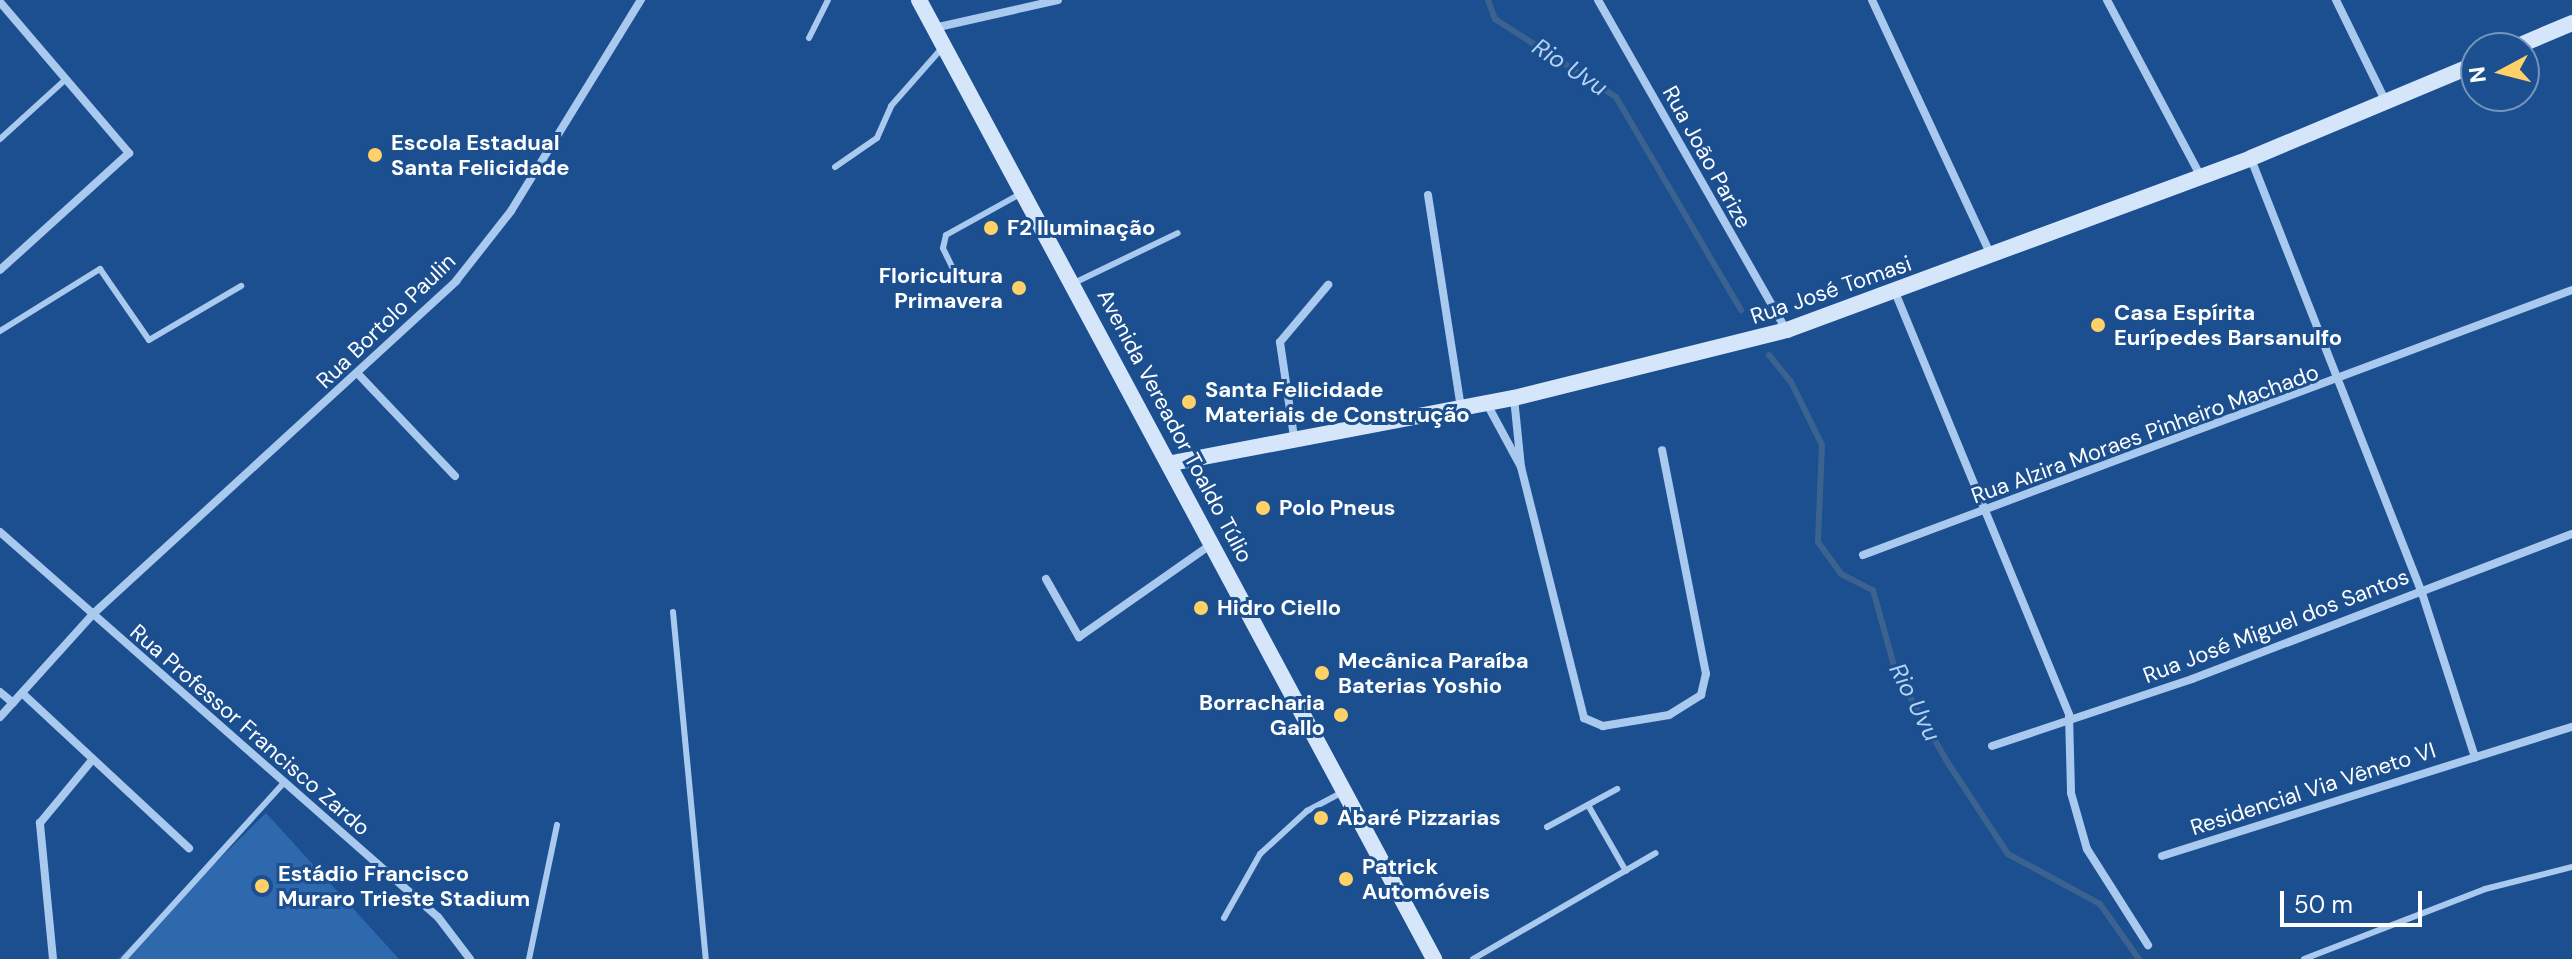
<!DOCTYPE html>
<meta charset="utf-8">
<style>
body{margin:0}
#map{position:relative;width:2572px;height:959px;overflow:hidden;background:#1b4f8f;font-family:"DM Sans",sans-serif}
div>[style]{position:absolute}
.green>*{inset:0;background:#2e69ad}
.stream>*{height:6px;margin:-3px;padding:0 3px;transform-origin:3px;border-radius:3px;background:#3c6290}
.lane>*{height:6px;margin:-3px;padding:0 3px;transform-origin:3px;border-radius:3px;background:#a9c9ee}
.street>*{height:8px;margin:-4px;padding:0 4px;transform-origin:4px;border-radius:4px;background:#a9c9ee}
.secondary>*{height:16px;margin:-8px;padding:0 8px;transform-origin:8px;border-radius:8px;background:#d6e6fa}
.dots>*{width:22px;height:22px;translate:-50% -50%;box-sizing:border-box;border:4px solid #1b4f8f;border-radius:50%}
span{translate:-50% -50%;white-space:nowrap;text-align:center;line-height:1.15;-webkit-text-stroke:6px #1b4f8f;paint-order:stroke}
.poi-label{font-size:22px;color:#fff;font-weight:700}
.left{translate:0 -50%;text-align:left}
.right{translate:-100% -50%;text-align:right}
.street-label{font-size:22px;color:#fff}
.water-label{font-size:24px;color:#b5d3f5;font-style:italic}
.north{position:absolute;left:2460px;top:32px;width:80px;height:80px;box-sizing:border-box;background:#1b4f8f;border:2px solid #7695bc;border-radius:50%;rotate:263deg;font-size:22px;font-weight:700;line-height:32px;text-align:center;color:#fff}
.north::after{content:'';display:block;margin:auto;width:28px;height:36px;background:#ffd166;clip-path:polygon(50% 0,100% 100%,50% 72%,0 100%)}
.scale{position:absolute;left:2280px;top:891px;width:142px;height:36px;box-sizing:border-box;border:4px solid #fff;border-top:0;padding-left:10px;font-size:24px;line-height:28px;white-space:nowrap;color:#fff;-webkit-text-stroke:6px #1b4f8f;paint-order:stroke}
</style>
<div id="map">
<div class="green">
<div style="clip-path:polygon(266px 813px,399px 959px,118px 959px)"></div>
</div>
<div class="stream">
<div style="left:1488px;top:0;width:20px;rotate:70deg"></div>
<div style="left:1495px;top:19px;width:144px;rotate:32.8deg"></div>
<div style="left:1616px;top:97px;width:247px;rotate:59.6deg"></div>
<div style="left:1769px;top:355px;width:35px;rotate:51deg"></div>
<div style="left:1791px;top:382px;width:70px;rotate:63.8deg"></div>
<div style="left:1822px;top:445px;width:97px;rotate:92.4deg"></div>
<div style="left:1818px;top:542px;width:39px;rotate:54deg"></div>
<div style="left:1841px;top:574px;width:36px;rotate:27deg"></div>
<div style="left:1873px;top:590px;width:86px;rotate:74.5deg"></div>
<div style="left:1896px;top:673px;width:104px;rotate:60deg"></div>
<div style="left:1948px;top:763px;width:109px;rotate:56.6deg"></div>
<div style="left:2008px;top:854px;width:105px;rotate:28.5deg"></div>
<div style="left:2100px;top:904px;width:67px;rotate:54.7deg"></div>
</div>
<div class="lane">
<div style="left:809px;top:38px;width:42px;rotate:-63.4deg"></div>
<div style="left:0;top:139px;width:89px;rotate:-42.3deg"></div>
<div style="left:835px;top:167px;width:51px;rotate:-34.6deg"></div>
<div style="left:877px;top:138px;width:35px;rotate:-66deg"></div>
<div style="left:891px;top:106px;width:76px;rotate:-48.7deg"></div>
<div style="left:958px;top:279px;width:34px;rotate:-116deg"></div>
<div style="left:943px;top:248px;width:13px;rotate:-77deg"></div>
<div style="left:946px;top:235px;width:85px;rotate:-29deg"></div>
<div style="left:1074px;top:283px;width:115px;rotate:-25.7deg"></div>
<div style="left:0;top:331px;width:118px;rotate:-31.8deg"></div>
<div style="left:100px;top:269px;width:86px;rotate:55.4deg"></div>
<div style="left:149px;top:340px;width:107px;rotate:-30.4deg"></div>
<div style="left:673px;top:612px;width:349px;rotate:84.6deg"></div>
<div style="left:1588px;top:805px;width:76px;rotate:60.1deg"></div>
<div style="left:1547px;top:827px;width:80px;rotate:-28.5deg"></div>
<div style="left:1224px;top:918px;width:73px;rotate:-60.6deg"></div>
<div style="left:1260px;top:854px;width:64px;rotate:-42.5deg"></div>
<div style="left:1307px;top:811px;width:38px;rotate:-28deg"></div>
<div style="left:124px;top:959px;width:235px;rotate:-47.8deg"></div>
<div style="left:529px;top:959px;width:137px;rotate:-78.2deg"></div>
<div style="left:1473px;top:959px;width:211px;rotate:-30.1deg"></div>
<div style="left:2304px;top:959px;width:194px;rotate:-21.1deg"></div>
<div style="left:2485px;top:889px;width:90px;rotate:-14.2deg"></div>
</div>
<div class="street">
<div style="left:1598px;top:0;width:379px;rotate:60.3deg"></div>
<div style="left:1872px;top:0;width:281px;rotate:65deg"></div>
<div style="left:2107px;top:0;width:198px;rotate:62deg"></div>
<div style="left:2336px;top:0;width:114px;rotate:63.9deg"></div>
<div style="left:0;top:2px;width:199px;rotate:49.5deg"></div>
<div style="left:129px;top:153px;width:174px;rotate:137.8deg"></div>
<div style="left:934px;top:28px;width:127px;rotate:-12.7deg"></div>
<div style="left:2251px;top:159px;width:463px;rotate:68.5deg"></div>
<div style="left:2421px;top:590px;width:176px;rotate:72.1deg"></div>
<div style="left:1428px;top:195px;width:217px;rotate:81.2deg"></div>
<div style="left:1895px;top:292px;width:457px;rotate:67.6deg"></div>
<div style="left:2069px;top:715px;width:78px;rotate:88.5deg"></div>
<div style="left:2071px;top:793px;width:58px;rotate:74.1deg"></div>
<div style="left:2087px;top:849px;width:114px;rotate:57.6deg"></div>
<div style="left:360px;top:376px;width:138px;rotate:46.5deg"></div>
<div style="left:1514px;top:398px;width:69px;rotate:84.2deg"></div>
<div style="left:1487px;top:404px;width:72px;rotate:61.6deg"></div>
<div style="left:1521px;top:467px;width:259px;rotate:75.9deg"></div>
<div style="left:1584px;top:718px;width:21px;rotate:23deg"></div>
<div style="left:1603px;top:726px;width:67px;rotate:-9.5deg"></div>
<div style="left:1669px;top:715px;width:38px;rotate:-32deg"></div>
<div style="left:1701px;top:695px;width:22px;rotate:-77deg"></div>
<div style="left:1706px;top:674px;width:228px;rotate:-101.1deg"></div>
<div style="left:1294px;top:437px;width:96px;rotate:-98.4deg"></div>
<div style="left:1280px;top:342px;width:75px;rotate:-49.9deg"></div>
<div style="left:0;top:532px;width:583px;rotate:41.32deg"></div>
<div style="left:438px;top:917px;width:53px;rotate:52.7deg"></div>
<div style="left:1863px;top:555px;width:757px;rotate:-20.49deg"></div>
<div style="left:1046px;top:579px;width:67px;rotate:60.4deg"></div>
<div style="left:1079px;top:637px;width:162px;rotate:-35deg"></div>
<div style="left:0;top:692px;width:17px;rotate:40deg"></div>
<div style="left:22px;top:693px;width:228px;rotate:42.9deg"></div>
<div style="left:0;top:717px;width:139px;rotate:-47.9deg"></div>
<div style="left:93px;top:614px;width:493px;rotate:-42.5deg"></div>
<div style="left:456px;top:281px;width:89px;rotate:-51.8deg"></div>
<div style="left:511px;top:211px;width:248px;rotate:-58.4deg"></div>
<div style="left:1992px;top:746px;width:211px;rotate:-18.5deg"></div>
<div style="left:2192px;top:679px;width:407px;rotate:-20.9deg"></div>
<div style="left:2162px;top:856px;width:430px;rotate:-17.5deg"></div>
<div style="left:53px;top:959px;width:137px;rotate:-95.5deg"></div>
<div style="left:40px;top:823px;width:83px;rotate:-50.4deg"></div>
</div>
<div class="secondary">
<div style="left:919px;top:0;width:1089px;rotate:61.76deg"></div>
<div style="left:2513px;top:48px;width:64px;rotate:-23deg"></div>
<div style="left:1172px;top:463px;width:348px;rotate:-10.8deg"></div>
<div style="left:1514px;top:398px;width:281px;rotate:-14deg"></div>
<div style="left:1787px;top:330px;width:495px;rotate:-20.3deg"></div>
<div style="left:2251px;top:158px;width:244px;rotate:-22.7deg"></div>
</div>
<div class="dots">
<div style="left:375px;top:155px;background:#ffd166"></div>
<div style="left:991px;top:228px;background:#ffd166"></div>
<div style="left:1019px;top:288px;background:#ffd166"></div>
<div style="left:2098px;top:325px;background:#ffd166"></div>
<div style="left:1189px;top:402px;background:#ffd166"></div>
<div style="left:1263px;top:508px;background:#ffd166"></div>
<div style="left:1201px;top:608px;background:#ffd166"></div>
<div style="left:1322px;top:673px;background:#ffd166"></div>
<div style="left:1341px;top:715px;background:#ffd166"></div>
<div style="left:1321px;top:818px;background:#ffd166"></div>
<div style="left:1346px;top:879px;background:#ffd166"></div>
<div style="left:262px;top:886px;background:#ffd166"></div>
</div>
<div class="poi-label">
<span class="left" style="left:391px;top:155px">Escola Estadual<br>Santa Felicidade</span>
<span class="left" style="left:1007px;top:228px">F2 Iluminação</span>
<span class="right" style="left:1003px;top:288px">Floricultura<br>Primavera</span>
<span class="left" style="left:2114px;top:325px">Casa Espírita<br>Eurípedes Barsanulfo</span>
<span class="left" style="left:1205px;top:402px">Santa Felicidade<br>Materiais de Construção</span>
<span class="left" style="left:1279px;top:508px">Polo Pneus</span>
<span class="left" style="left:1217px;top:608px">Hidro Ciello</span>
<span class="left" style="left:1338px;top:673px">Mecânica Paraíba<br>Baterias Yoshio</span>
<span class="right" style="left:1325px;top:715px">Borracharia<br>Gallo</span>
<span class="left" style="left:1337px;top:818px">Abaré Pizzarias</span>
<span class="left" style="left:1362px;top:879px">Patrick<br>Automóveis</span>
<span class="left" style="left:278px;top:886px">Estádio Francisco<br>Muraro Trieste Stadium</span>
</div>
<div class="street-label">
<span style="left:1707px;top:157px;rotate:61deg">Rua João Parize</span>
<span style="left:1831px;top:290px;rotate:-19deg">Rua José Tomasi</span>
<span style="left:386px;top:321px;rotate:-44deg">Rua Bortolo Paulin</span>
<span style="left:1175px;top:426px;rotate:62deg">Avenida Vereador Toaldo Túlio</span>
<span style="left:2145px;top:434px;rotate:-20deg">Rua Alzira Moraes Pinheiro Machado</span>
<span style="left:2276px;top:626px;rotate:-21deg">Rua José Miguel dos Santos</span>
<span style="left:250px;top:730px;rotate:41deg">Rua Professor Francisco Zardo</span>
<span style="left:2313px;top:789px;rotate:-18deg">Residencial Via Vêneto VI</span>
</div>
<div class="water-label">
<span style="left:1570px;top:67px;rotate:33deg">Rio Uvu</span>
<span style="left:1915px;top:702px;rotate:63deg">Rio Uvu</span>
</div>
<div class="north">N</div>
<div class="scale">50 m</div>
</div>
